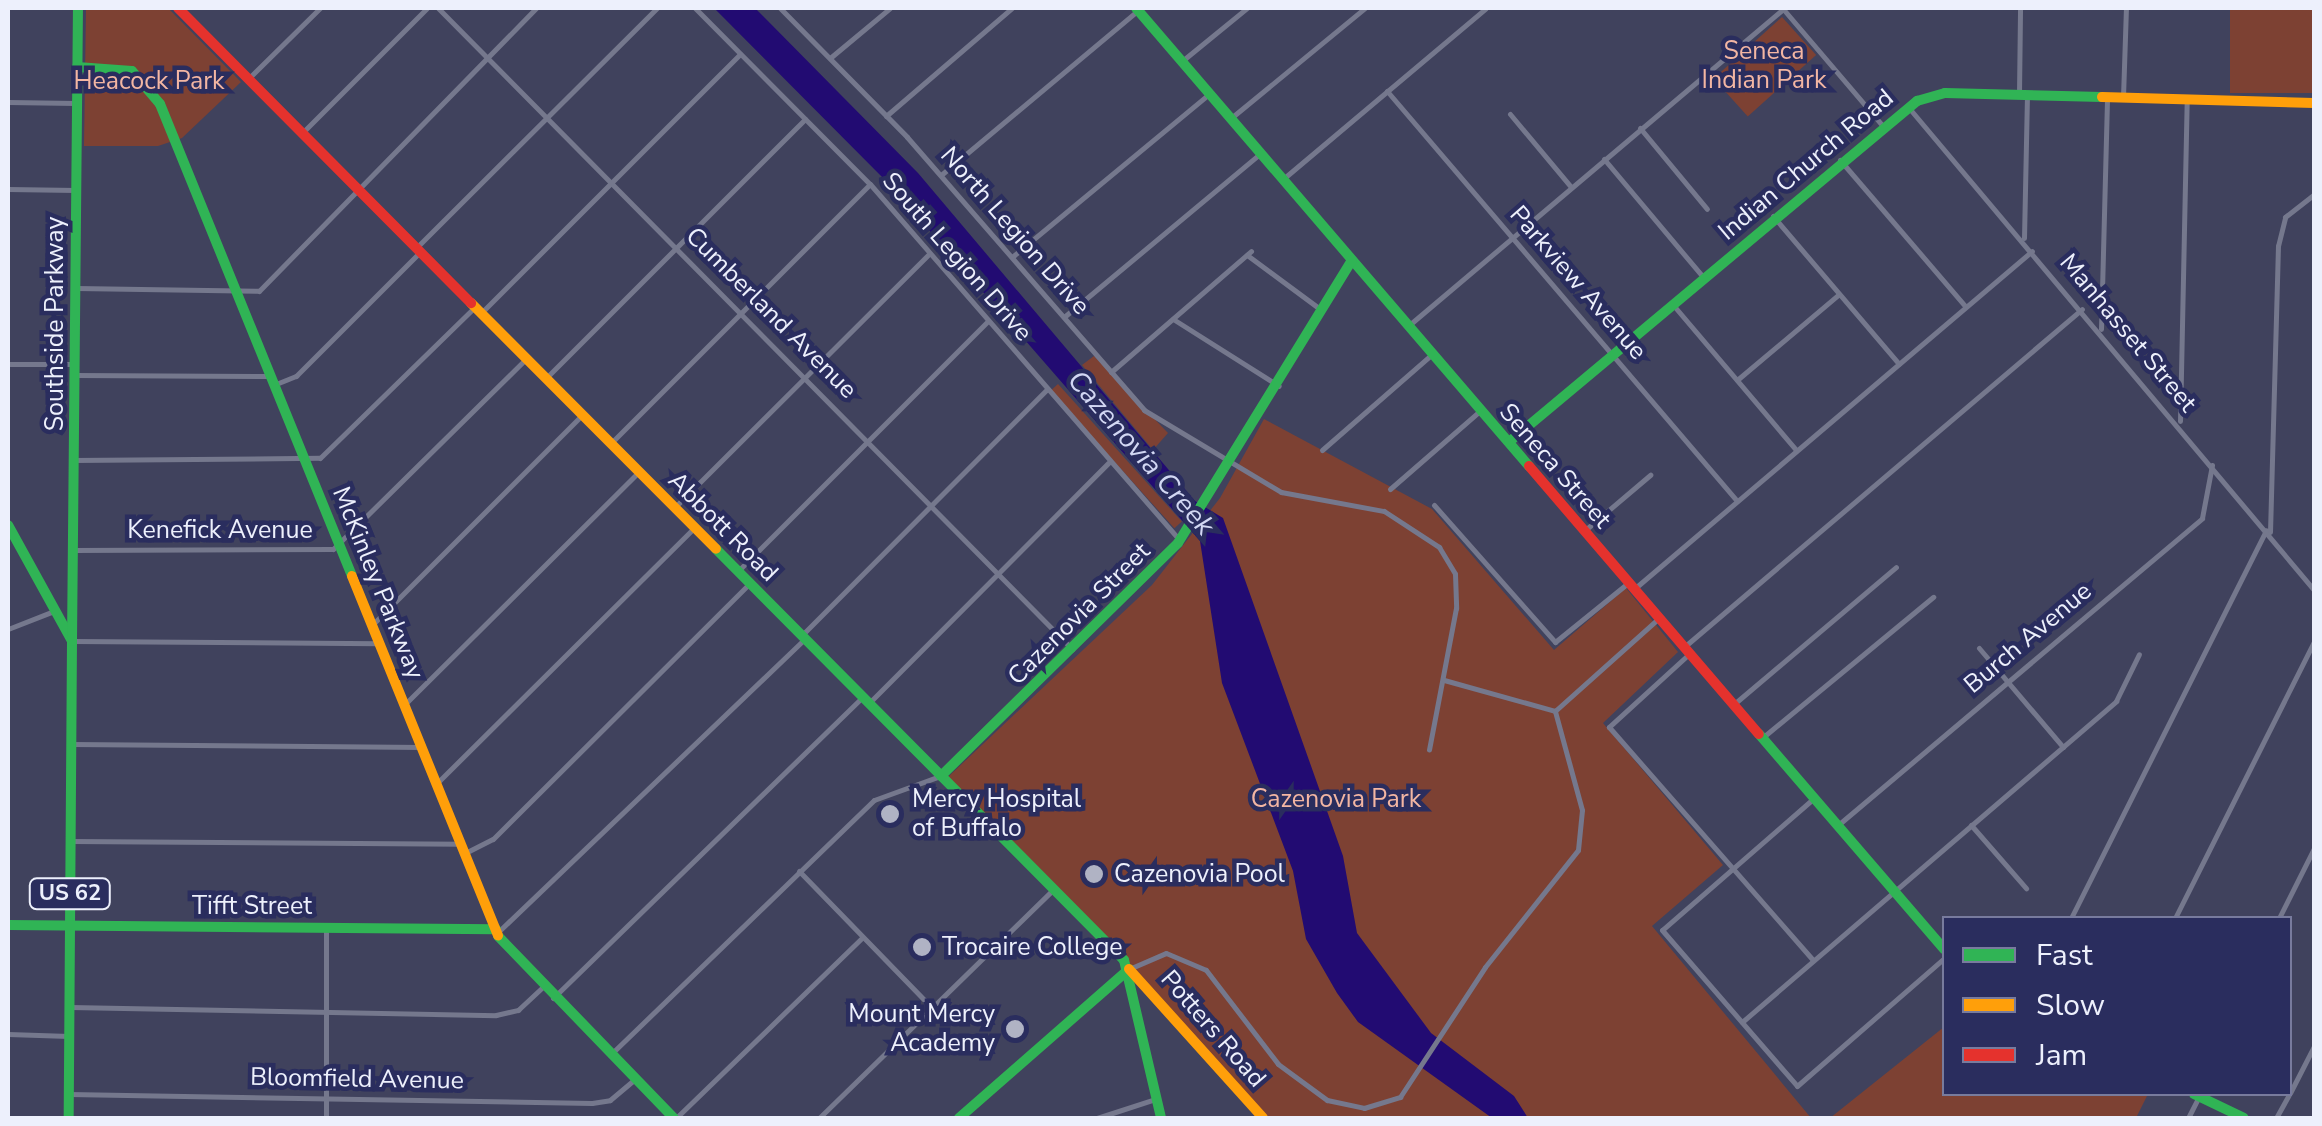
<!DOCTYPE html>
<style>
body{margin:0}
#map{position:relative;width:2322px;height:1126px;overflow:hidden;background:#40425d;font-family:"Nunito Sans",sans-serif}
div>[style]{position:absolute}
.green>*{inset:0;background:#7d4133;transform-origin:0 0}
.water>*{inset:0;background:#220b72}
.street>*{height:5px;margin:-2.5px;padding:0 2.5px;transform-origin:2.5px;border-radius:2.5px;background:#75788d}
.fast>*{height:10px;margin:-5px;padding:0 5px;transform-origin:5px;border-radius:5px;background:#30b455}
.slow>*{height:10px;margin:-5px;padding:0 5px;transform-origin:5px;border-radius:5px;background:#ff9f0a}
.jam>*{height:10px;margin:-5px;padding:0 5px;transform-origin:5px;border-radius:5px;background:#e5322d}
.dots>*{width:28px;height:28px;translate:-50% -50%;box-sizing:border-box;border:5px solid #2a2d5e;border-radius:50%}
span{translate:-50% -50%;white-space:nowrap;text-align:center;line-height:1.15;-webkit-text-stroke:9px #2a2d5e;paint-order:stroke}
.shield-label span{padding:2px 8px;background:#2a2d5e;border:2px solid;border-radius:8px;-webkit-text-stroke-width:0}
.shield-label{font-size:22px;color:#edf0fc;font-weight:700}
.park-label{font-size:25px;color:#f3b6a3}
.street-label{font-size:25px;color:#edf0fc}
.poi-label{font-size:25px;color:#edf0fc}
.left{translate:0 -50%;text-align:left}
.right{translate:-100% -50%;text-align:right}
.water-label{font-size:28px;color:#d2d7f3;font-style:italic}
.frame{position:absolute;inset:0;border:10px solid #edf0fc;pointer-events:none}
.legend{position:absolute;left:1942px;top:916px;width:350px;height:180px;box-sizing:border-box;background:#2a2d5e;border:2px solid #787b9d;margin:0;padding:12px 18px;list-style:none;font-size:30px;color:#edf0fc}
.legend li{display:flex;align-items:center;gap:20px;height:50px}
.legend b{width:50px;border:2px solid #787b9d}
</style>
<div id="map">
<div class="green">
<div style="clip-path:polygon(86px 8px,168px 8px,241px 82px,182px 138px,158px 146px,84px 146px)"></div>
<div style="left:2230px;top:8px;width:84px;height:85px"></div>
<div style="left:1782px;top:17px;width:51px;height:92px;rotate:48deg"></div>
<div style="clip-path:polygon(1094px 356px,1168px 433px,1153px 450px,1082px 365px)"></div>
<div style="left:1058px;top:384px;width:185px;height:10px;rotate:48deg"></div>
<div style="clip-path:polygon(1264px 419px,1432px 509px,1554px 650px,1626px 588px,1678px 652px,1603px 723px,1723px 865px,1652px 926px,1811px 1118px,1267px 1118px,948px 777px,1152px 585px,1220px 498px)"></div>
<div style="clip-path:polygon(1944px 1027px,1944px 1094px,2148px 1094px,2136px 1118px,1830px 1118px)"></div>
</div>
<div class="water">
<div style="clip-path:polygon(714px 8px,755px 8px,918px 173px,1195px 501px,1223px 518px,1343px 856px,1357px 933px,1431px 1033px,1514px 1096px,1528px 1118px,1492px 1118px,1358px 1022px,1337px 993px,1306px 939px,1293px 871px,1222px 683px,1200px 541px,888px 183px)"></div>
</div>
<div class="street">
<div style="left:438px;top:8px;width:902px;rotate:45.31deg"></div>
<div style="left:695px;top:8px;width:248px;rotate:45.2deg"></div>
<div style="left:870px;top:184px;width:472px;rotate:49deg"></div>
<div style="left:780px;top:8px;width:181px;rotate:45.4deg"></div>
<div style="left:907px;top:137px;width:362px;rotate:49deg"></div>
<div style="left:1144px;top:410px;width:160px;rotate:30.9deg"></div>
<div style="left:1281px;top:492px;width:105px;rotate:10.5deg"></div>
<div style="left:1384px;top:511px;width:66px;rotate:33.2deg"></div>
<div style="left:1439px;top:547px;width:31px;rotate:59deg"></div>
<div style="left:1455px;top:574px;width:34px;rotate:88deg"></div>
<div style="left:1456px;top:608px;width:144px;rotate:100.8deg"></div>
<div style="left:1784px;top:10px;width:151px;rotate:49.6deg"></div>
<div style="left:830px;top:58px;width:78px;rotate:-39.8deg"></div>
<div style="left:1182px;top:61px;width:84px;rotate:-39.2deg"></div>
<div style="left:249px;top:78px;width:100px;rotate:-44.6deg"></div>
<div style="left:1387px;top:91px;width:539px;rotate:49.51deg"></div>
<div style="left:2019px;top:94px;width:86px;rotate:-89.3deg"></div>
<div style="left:2123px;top:97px;width:89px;rotate:-88.1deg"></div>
<div style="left:8px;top:102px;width:68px;rotate:0.8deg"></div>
<div style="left:1909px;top:108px;width:630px;rotate:49.96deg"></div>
<div style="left:1510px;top:114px;width:95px;rotate:50.1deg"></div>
<div style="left:886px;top:116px;width:166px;rotate:-40.6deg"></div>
<div style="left:1231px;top:118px;width:173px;rotate:-39.4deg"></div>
<div style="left:1640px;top:128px;width:105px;rotate:50.4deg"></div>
<div style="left:303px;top:132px;width:175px;rotate:-45deg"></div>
<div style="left:1604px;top:159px;width:154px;rotate:50deg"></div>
<div style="left:1840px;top:160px;width:192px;rotate:49.4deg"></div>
<div style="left:941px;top:175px;width:257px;rotate:-39.9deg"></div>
<div style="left:1283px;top:179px;width:265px;rotate:-40.1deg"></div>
<div style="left:8px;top:189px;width:68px;rotate:0.8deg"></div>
<div style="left:1773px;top:216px;width:194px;rotate:49.6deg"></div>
<div style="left:2024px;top:238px;width:143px;rotate:-88.8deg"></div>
<div style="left:417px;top:247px;width:339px;rotate:-44.9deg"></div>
<div style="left:1247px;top:255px;width:91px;rotate:36.5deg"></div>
<div style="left:1012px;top:257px;width:257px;rotate:-39.6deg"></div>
<div style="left:76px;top:288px;width:183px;rotate:0.9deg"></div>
<div style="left:259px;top:291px;width:396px;rotate:-45.6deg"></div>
<div style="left:1674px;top:306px;width:189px;rotate:49.7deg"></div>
<div style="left:482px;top:312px;width:365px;rotate:-45deg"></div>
<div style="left:1064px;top:317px;width:256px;rotate:-39.8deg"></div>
<div style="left:1173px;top:319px;width:125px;rotate:32.3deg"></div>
<div style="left:1408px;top:326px;width:491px;rotate:-40.2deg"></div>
<div style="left:2101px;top:329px;width:232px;rotate:-88.5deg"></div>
<div style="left:8px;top:364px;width:66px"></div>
<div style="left:1111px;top:372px;width:185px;rotate:-40.8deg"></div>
<div style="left:74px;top:375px;width:197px;rotate:0.3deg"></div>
<div style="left:547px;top:377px;width:365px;rotate:-45deg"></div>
<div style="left:1737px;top:380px;width:133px;rotate:-40.1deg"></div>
<div style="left:276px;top:384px;width:22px;rotate:-22deg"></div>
<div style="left:296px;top:376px;width:175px;rotate:-45deg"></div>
<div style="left:2180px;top:421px;width:322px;rotate:-88.8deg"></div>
<div style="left:611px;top:443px;width:366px;rotate:-45deg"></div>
<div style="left:1322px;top:450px;width:146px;rotate:-41.1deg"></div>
<div style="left:73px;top:460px;width:247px;rotate:-0.5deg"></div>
<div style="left:320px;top:458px;width:218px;rotate:-44.3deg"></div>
<div style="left:1390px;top:489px;width:121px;rotate:-41deg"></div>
<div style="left:1434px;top:505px;width:183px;rotate:48.5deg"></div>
<div style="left:1555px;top:642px;width:95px;rotate:-39deg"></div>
<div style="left:675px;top:507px;width:357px;rotate:-44.9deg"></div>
<div style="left:1584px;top:531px;width:87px;rotate:-40.3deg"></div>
<div style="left:2270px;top:532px;width:286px;rotate:-88.4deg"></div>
<div style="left:2278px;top:246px;width:30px;rotate:-76deg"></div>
<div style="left:2285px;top:217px;width:37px;rotate:-38deg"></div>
<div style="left:73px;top:550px;width:260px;rotate:-0.2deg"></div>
<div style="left:333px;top:549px;width:271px;rotate:-44.6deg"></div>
<div style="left:738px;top:571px;width:352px;rotate:-45deg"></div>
<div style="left:1634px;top:589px;width:522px;rotate:-40.34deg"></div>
<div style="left:373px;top:624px;width:297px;rotate:-45deg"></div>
<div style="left:8px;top:629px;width:49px;rotate:-21.4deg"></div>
<div style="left:802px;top:635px;width:346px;rotate:-45.1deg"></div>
<div style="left:72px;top:641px;width:307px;rotate:0.4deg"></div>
<div style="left:1684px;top:647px;width:522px;rotate:-40.34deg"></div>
<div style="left:1979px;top:648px;width:130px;rotate:49.7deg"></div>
<div style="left:1690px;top:653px;width:110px;rotate:137.6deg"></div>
<div style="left:1609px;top:727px;width:308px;rotate:48.8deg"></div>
<div style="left:1444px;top:680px;width:115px;rotate:15.6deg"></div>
<div style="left:406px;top:703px;width:327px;rotate:-44.8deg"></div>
<div style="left:869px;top:703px;width:339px;rotate:-45.1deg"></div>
<div style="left:1734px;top:704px;width:212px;rotate:-40.2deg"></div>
<div style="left:1555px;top:711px;width:140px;rotate:-41.8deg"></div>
<div style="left:1762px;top:738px;width:222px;rotate:-39.5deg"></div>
<div style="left:71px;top:744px;width:352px;rotate:0.5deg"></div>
<div style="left:437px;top:783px;width:362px;rotate:-44.8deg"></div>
<div style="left:1814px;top:798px;width:201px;rotate:139deg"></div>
<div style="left:1662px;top:930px;width:206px;rotate:49.1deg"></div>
<div style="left:1797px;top:1086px;width:195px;rotate:-41deg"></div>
<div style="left:1838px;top:825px;width:476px;rotate:-40.1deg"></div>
<div style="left:2202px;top:518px;width:54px;rotate:-79.3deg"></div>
<div style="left:1971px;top:825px;width:84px;rotate:48.9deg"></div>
<div style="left:70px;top:841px;width:391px;rotate:0.4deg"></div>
<div style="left:465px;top:853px;width:31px;rotate:-27deg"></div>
<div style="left:493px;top:839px;width:363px;rotate:-44.9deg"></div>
<div style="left:799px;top:871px;width:191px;rotate:45.8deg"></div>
<div style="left:2071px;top:918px;width:434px;rotate:-63.3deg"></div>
<div style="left:2175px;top:918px;width:309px;rotate:-63.3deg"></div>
<div style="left:2279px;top:918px;width:78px;rotate:-63.4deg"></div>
<div style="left:498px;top:932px;width:424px;rotate:-43.7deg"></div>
<div style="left:1129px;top:969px;width:40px;rotate:-23.4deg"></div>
<div style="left:1166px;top:953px;width:43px;rotate:23deg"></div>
<div style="left:1206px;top:970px;width:118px;rotate:52.5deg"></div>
<div style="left:1278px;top:1064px;width:61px;rotate:36.3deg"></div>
<div style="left:1327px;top:1100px;width:38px;rotate:12deg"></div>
<div style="left:1364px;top:1108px;width:38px;rotate:-17deg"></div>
<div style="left:1400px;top:1097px;width:155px;rotate:-56.8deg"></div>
<div style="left:1485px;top:967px;width:149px;rotate:-51.5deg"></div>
<div style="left:1578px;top:850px;width:40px;rotate:-84.3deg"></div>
<div style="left:1582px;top:810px;width:103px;rotate:-105.3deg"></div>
<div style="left:553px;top:998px;width:431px;rotate:-44.2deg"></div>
<div style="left:70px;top:1007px;width:426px;rotate:1.1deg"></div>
<div style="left:496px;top:1015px;width:23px;rotate:-13deg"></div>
<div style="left:518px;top:1010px;width:33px;rotate:-43deg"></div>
<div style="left:1742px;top:1022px;width:493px;rotate:-40.6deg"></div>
<div style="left:2116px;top:701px;width:52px;rotate:-63.9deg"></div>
<div style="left:8px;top:1034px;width:61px;rotate:1.9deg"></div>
<div style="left:610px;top:1055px;width:367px;rotate:-44deg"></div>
<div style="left:874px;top:800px;width:70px;rotate:-20deg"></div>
<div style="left:2290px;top:1093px;width:53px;rotate:-62.9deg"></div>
<div style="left:69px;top:1094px;width:523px;rotate:0.99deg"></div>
<div style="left:592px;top:1103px;width:18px;rotate:-9deg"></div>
<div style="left:610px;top:1100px;width:33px;rotate:-40deg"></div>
<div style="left:326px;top:1118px;width:191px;rotate:-90deg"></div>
<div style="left:676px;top:1118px;width:259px;rotate:-44.1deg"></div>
<div style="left:819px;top:1118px;width:327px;rotate:-44.3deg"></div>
<div style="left:1097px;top:1118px;width:61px;rotate:-18.1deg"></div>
<div style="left:2188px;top:1118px;width:25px;rotate:-63deg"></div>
<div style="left:2276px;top:1118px;width:26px;rotate:-61deg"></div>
</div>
<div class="fast">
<div style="left:1136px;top:8px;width:604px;rotate:49.37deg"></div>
<div style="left:77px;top:67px;width:55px;rotate:4.2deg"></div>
<div style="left:132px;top:71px;width:43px;rotate:49.7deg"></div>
<div style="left:160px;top:104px;width:510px;rotate:67.86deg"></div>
<div style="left:1509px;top:442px;width:532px;rotate:-39.89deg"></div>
<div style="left:1917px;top:101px;width:29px;rotate:-16deg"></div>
<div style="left:1945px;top:93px;width:157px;rotate:1.5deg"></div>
<div style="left:8px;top:525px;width:132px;rotate:61.1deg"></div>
<div style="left:72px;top:641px;width:477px;rotate:90.4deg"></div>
<div style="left:716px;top:549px;width:579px;rotate:45.21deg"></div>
<div style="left:1124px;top:960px;width:162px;rotate:76.8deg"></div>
<div style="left:72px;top:641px;width:633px;rotate:-89.46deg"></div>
<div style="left:1759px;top:734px;width:284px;rotate:49.3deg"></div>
<div style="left:941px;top:776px;width:332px;rotate:-44.5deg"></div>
<div style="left:1178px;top:543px;width:332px;rotate:-58.4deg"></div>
<div style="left:8px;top:925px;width:488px;rotate:0.5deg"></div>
<div style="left:498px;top:936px;width:253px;rotate:46deg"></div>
<div style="left:2194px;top:1094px;width:55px;rotate:25.6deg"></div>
<div style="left:959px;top:1118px;width:226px;rotate:-41.2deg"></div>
</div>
<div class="slow">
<div style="left:2102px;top:97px;width:212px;rotate:1.6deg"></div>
<div style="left:471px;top:303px;width:347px;rotate:45.1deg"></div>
<div style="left:352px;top:576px;width:388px;rotate:67.9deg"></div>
<div style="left:1129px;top:969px;width:200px;rotate:48deg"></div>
</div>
<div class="jam">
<div style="left:178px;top:8px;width:416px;rotate:45.2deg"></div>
<div style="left:1529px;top:466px;width:353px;rotate:49.4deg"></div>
</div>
<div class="dots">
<div style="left:890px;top:814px;background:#b0b3c4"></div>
<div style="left:1094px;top:874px;background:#b0b3c4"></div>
<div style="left:922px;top:947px;background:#b0b3c4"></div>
<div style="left:1015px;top:1029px;background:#b0b3c4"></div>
</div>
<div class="shield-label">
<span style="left:70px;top:894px">US 62</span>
</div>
<div class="park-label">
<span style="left:1764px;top:66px">Seneca<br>Indian Park</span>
<span style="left:149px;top:81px">Heacock Park</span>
<span style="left:1336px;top:799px">Cazenovia Park</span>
</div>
<div class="street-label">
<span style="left:1806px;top:165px;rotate:-40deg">Indian Church Road</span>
<span style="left:1015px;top:231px;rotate:49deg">North Legion Drive</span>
<span style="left:957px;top:257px;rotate:49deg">South Legion Drive</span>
<span style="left:1578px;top:283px;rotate:49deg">Parkview Avenue</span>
<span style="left:771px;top:313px;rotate:45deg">Cumberland Avenue</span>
<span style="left:55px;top:324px;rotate:-90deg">Southside Parkway</span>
<span style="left:2128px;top:333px;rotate:50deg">Manhasset Street</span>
<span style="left:1555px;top:466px;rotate:49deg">Seneca Street</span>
<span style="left:723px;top:527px;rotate:45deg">Abbott Road</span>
<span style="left:220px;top:530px">Kenefick Avenue</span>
<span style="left:378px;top:583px;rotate:68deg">McKinley Parkway</span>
<span style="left:1079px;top:614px;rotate:-45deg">Cazenovia Street</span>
<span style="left:2028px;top:638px;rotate:-40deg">Burch Avenue</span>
<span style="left:252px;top:906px">Tifft Street</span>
<span style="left:1213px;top:1029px;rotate:49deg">Potters Road</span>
<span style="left:357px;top:1079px;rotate:1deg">Bloomfield Avenue</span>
</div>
<div class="poi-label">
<span class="left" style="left:912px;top:814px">Mercy Hospital<br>of Buffalo</span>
<span class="left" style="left:1114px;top:874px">Cazenovia Pool</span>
<span class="left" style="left:942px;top:947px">Trocaire College</span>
<span class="right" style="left:995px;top:1029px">Mount Mercy<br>Academy</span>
</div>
<div class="water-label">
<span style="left:1141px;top:453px;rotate:49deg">Cazenovia Creek</span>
</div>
<div class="frame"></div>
<ul class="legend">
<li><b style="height:12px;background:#30b455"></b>Fast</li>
<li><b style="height:12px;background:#ff9f0a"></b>Slow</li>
<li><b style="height:12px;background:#e5322d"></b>Jam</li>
</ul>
</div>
